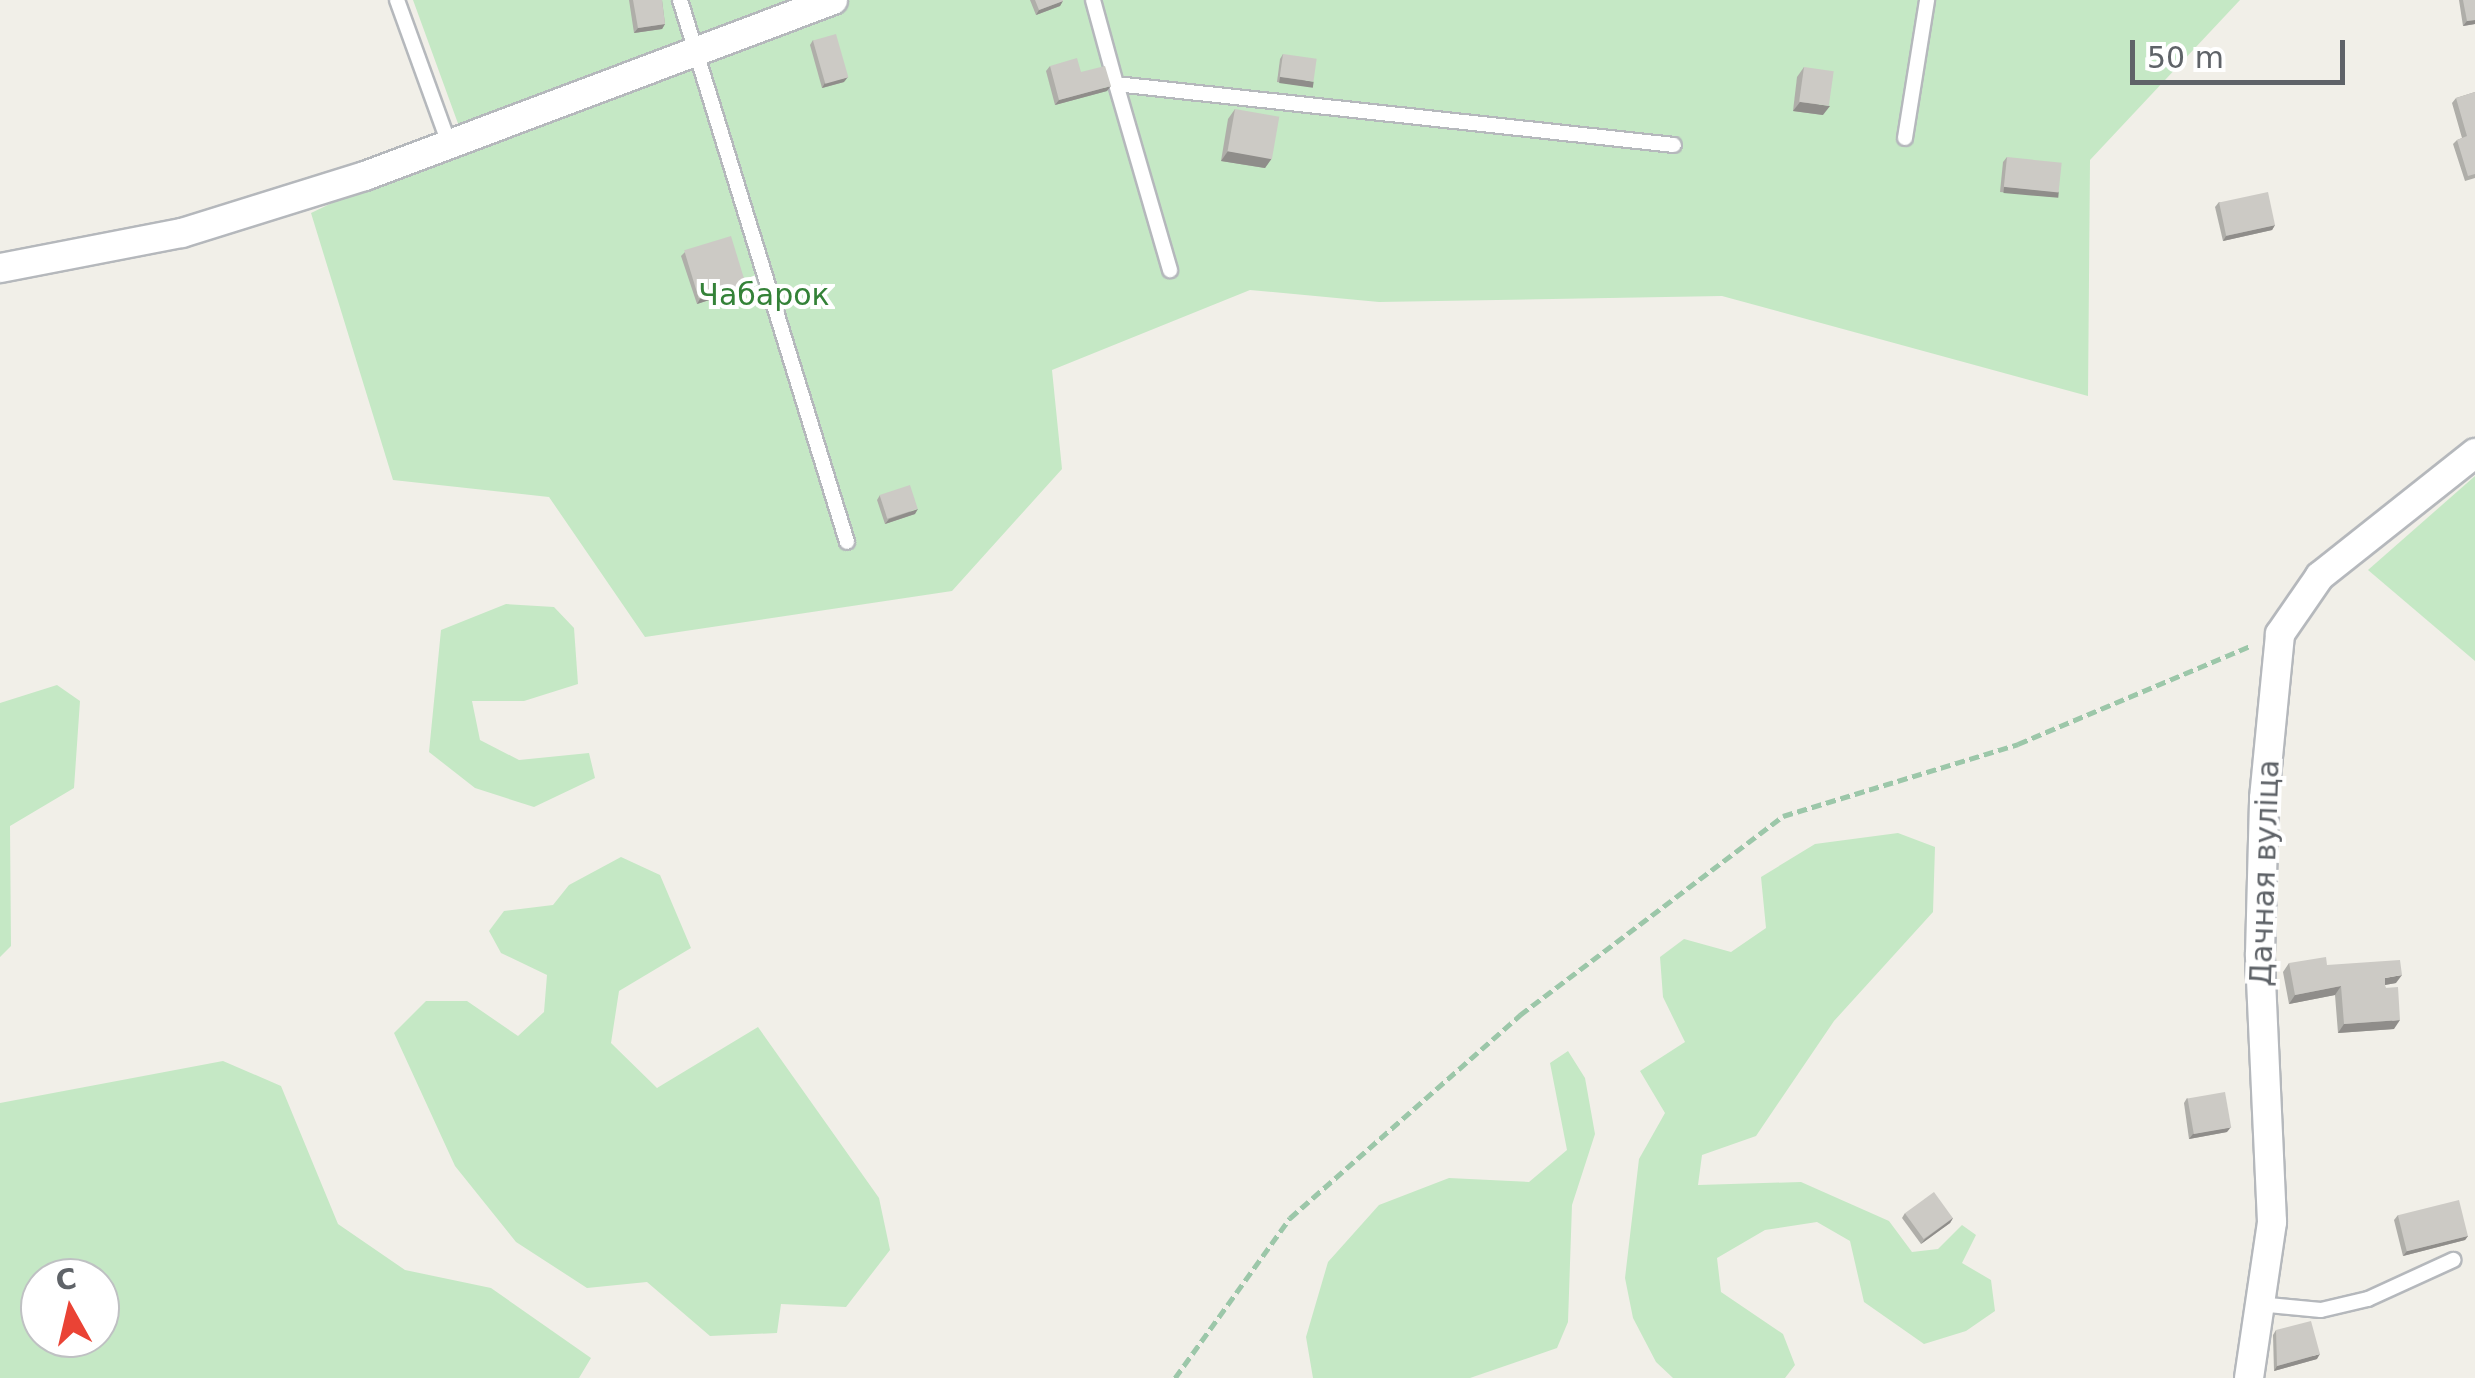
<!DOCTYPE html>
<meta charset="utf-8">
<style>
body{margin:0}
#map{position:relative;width:2475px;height:1378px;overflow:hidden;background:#f1efe8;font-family:"DejaVu Sans",sans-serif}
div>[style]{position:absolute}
.green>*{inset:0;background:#c5e8c5}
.path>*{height:5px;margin-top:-2.5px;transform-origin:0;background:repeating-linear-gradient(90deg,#9cc7a9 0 10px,transparent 0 15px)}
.roads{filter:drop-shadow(2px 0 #b5b8bc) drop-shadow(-2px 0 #b5b8bc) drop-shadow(0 2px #b5b8bc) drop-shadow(0 -2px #b5b8bc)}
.service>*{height:14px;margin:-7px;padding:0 7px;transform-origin:7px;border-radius:7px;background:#fff}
.minor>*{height:28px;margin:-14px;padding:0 14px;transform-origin:14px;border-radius:14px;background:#fff}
.wall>*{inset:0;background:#afaea9}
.shaded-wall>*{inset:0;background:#8f8d8a;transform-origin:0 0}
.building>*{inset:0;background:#cccac5;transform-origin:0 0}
span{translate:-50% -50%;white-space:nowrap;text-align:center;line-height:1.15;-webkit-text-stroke:8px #fff;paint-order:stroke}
.park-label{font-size:30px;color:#348238}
.street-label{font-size:30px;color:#5f6368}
.north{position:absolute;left:20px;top:1258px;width:100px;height:100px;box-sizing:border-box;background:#fff;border:2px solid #bfc1c3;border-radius:50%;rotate:352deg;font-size:28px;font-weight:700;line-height:40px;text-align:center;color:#5f6368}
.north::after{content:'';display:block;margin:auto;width:35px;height:45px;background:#ea4335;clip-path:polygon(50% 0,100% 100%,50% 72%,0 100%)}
.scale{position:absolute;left:2130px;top:40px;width:215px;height:45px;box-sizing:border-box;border:5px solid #5f6368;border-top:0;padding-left:12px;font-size:30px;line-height:35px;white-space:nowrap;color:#5f6368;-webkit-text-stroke:8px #fff;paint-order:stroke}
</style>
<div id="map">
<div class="green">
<div style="clip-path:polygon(413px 0,2240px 0,2090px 160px,2088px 396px,1722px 296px,1379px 302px,1250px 290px,1052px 370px,1062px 469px,952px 591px,645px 637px,549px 497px,393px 480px,311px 213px,464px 140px)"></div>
<div style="clip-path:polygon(2475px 476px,2475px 661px,2368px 570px)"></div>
<div style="clip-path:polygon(506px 604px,554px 607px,574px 628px,578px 684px,524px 701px,472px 701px,480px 740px,519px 760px,589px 753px,595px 778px,534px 807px,475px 788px,429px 752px,441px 630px)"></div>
<div style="clip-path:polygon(57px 685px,80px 701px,74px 788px,10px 826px,11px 946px,0 957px,0 703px)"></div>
<div style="clip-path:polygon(1898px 833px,1935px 847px,1933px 912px,1834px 1021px,1756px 1136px,1702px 1155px,1698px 1185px,1801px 1182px,1889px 1221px,1912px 1252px,1938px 1249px,1962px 1225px,1976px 1235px,1962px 1263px,1991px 1280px,1995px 1311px,1966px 1331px,1924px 1344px,1864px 1302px,1850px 1241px,1817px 1222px,1765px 1230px,1717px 1258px,1721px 1292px,1783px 1334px,1795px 1365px,1785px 1378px,1673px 1378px,1656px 1362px,1633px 1318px,1625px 1278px,1639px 1159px,1665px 1113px,1640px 1071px,1685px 1042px,1663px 997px,1660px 957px,1684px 939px,1731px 952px,1766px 928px,1761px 877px,1815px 844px)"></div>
<div style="clip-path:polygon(621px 857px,660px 875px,691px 948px,619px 991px,611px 1043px,657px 1088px,758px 1027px,879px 1198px,890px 1250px,846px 1307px,781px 1304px,777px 1333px,710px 1336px,647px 1282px,587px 1288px,516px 1242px,455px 1166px,394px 1033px,426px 1001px,467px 1001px,518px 1036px,544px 1012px,547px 975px,501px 953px,489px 931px,504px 911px,553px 905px,569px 885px)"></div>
<div style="clip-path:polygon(1568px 1051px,1585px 1078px,1595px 1134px,1572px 1205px,1568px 1322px,1557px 1348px,1470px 1378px,1313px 1378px,1306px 1337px,1328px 1262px,1379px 1205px,1449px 1178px,1529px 1182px,1567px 1150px,1550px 1063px)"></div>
<div style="clip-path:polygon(evenodd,223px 1061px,281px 1086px,338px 1224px,405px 1270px,491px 1288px,591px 1358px,579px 1378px,0 1378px,0 1103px,223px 1061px,40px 1278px,100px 1278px,100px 1338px,40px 1338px,40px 1278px)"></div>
</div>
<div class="path">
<div style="left:1175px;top:1378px;width:197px;rotate:-54.3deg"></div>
<div style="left:1290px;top:1218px;width:307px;rotate:-41.4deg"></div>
<div style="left:1520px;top:1015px;width:330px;rotate:-37.1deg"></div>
<div style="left:1783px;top:816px;width:246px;rotate:-17deg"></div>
<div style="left:2018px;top:744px;width:252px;rotate:-22.9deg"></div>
</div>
<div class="roads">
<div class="service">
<div style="left:397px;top:0;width:153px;rotate:70.1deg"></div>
<div style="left:680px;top:0;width:567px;rotate:72.87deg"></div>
<div style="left:1093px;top:0;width:87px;rotate:74.7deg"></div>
<div style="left:1116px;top:84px;width:561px;rotate:6.24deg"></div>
<div style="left:1116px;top:84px;width:194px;rotate:73.8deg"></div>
<div style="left:1905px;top:138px;width:140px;rotate:-80.9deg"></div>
<div style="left:2258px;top:1304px;width:63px;rotate:5.4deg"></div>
<div style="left:2321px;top:1310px;width:48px;rotate:-13.2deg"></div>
<div style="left:2368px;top:1299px;width:94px;rotate:-24.6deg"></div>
</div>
<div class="minor">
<div style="left:0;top:268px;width:185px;rotate:-10.9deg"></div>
<div style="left:182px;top:233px;width:192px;rotate:-17.3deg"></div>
<div style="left:365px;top:176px;width:500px;rotate:-20.6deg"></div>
<div style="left:2249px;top:1378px;width:158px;rotate:-81.6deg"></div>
<div style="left:2272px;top:1222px;width:268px;rotate:-92.6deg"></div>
<div style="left:2260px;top:954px;width:156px;rotate:-88.5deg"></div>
<div style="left:2264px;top:798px;width:165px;rotate:-84.4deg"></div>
<div style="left:2280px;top:634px;width:70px;rotate:-55.4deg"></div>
<div style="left:2320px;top:576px;width:198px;rotate:-38.4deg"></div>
</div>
</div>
<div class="wall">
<div style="clip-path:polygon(629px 0,662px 0,665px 24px,662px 29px,634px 33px)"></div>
<div style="clip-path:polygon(1030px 0,1063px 0,1060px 6px,1036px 15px)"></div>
<div style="clip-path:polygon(2459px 0,2475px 0,2475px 24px,2463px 26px)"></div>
<div style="clip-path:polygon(813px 40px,844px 82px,822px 88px,810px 45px)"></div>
<div style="clip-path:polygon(1283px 54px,1311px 87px,1277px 82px,1280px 59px)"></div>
<div style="clip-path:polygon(1050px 66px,1081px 72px,1107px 91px,1055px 105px,1046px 71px)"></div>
<div style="clip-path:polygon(1804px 67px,1823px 115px,1793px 111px,1797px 77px)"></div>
<div style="clip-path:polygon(2475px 92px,2475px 178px,2465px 181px,2453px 144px,2457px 140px,2462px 138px,2452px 103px,2456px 98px)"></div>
<div style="clip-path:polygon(1235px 109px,1272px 158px,1265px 168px,1221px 161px,1228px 119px)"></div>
<div style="clip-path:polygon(2007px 157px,2055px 197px,2000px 192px,2003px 162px)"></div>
<div style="clip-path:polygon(2219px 202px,2275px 225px,2272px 230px,2223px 241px,2215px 207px)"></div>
<div style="clip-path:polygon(685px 252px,746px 284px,743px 289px,697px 304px,681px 256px)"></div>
<div style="clip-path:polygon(880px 495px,915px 514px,885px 524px,877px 500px)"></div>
<div style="clip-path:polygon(2289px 963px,2327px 965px,2396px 983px,2385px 985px,2394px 1029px,2338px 1033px,2335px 995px,2289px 1004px,2283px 972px)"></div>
<div style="clip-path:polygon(2187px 1098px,2227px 1132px,2189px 1139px,2184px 1103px)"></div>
<div style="clip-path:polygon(1905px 1213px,1953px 1218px,1950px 1223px,1921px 1244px,1902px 1218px)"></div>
<div style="clip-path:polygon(2398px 1215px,2468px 1236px,2465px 1240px,2403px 1256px,2394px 1220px)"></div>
<div style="clip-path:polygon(2276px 1330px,2317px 1359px,2274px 1371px,2273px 1335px)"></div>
</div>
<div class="shaded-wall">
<div style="clip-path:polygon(1063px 1px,1060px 6px,1036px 15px,1039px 10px)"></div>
<div style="clip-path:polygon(2475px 20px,2475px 24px,2463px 26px,2467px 21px)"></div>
<div style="clip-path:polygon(665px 24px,662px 29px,634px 33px,638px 28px)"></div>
<div style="clip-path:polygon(848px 77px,844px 82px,822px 88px,825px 83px)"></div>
<div style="left:1280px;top:77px;width:34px;height:6px;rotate:8deg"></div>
<div style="clip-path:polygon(1111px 86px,1107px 91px,1055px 105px,1059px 100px)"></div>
<div style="clip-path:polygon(1800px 102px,1830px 106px,1823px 115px,1793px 111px)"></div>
<div style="clip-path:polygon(1228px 151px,1272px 158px,1265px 168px,1221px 161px)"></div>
<div style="left:2004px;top:187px;width:55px;height:6px;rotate:5deg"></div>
<div style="clip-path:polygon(2275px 225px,2272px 230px,2223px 241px,2226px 236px)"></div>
<div style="clip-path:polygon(746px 284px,743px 289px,697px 304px,700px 299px)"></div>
<div style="clip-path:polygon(918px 509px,915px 514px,885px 524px,889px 519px)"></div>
<div style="clip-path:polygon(2402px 975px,2396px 983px,2379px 986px,2385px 978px)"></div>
<div style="clip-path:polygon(2341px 986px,2335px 995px,2289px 1004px,2295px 995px)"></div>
<div style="clip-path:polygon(2400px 1020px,2394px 1029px,2338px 1033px,2344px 1024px)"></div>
<div style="clip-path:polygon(2231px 1127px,2227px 1132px,2189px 1139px,2193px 1134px)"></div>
<div style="clip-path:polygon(1953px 1218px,1950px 1223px,1921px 1244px,1925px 1239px)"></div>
<div style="clip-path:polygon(2468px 1236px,2465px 1240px,2403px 1256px,2407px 1251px)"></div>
<div style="clip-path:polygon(2320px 1354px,2317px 1359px,2274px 1371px,2277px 1366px)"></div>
</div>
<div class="building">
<div style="clip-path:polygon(633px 0,662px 0,665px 24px,638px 28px)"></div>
<div style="clip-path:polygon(1035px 0,1063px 0,1063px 1px,1039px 10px)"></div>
<div style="clip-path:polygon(2463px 0,2475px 0,2475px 20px,2467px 21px)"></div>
<div style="left:836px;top:34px;width:45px;height:24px;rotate:74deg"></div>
<div style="left:1283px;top:54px;width:34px;height:23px;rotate:8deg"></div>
<div style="clip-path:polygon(1077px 58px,1081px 72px,1105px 66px,1111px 86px,1059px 100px,1050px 66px)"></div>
<div style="left:1804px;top:67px;width:30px;height:35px;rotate:8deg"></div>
<div style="clip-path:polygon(2475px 92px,2475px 174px,2468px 176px,2457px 140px,2467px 136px,2456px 98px)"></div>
<div style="left:1235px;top:109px;width:45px;height:43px;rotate:10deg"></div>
<div style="left:2007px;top:157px;width:55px;height:30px;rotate:6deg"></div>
<div style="left:2268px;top:192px;width:34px;height:50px;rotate:78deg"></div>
<div style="left:731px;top:236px;width:50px;height:49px;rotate:73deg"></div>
<div style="left:910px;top:485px;width:25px;height:32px;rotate:72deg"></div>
<div style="clip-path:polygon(2326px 957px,2327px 965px,2400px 960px,2402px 975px,2385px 978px,2385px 988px,2398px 987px,2400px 1020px,2344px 1024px,2341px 986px,2295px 995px,2289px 963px)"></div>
<div style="left:2225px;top:1092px;width:36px;height:38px;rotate:80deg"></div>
<div style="left:1934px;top:1192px;width:32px;height:36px;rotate:54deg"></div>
<div style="left:2459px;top:1200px;width:37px;height:63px;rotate:76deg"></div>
<div style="clip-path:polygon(2311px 1321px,2320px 1354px,2277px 1366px,2276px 1330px)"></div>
</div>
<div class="park-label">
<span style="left:764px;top:295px">Чабарок</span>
</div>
<div class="street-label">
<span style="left:2265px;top:873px;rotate:-88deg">Дачная вуліца</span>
</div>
<div class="north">С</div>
<div class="scale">50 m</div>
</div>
